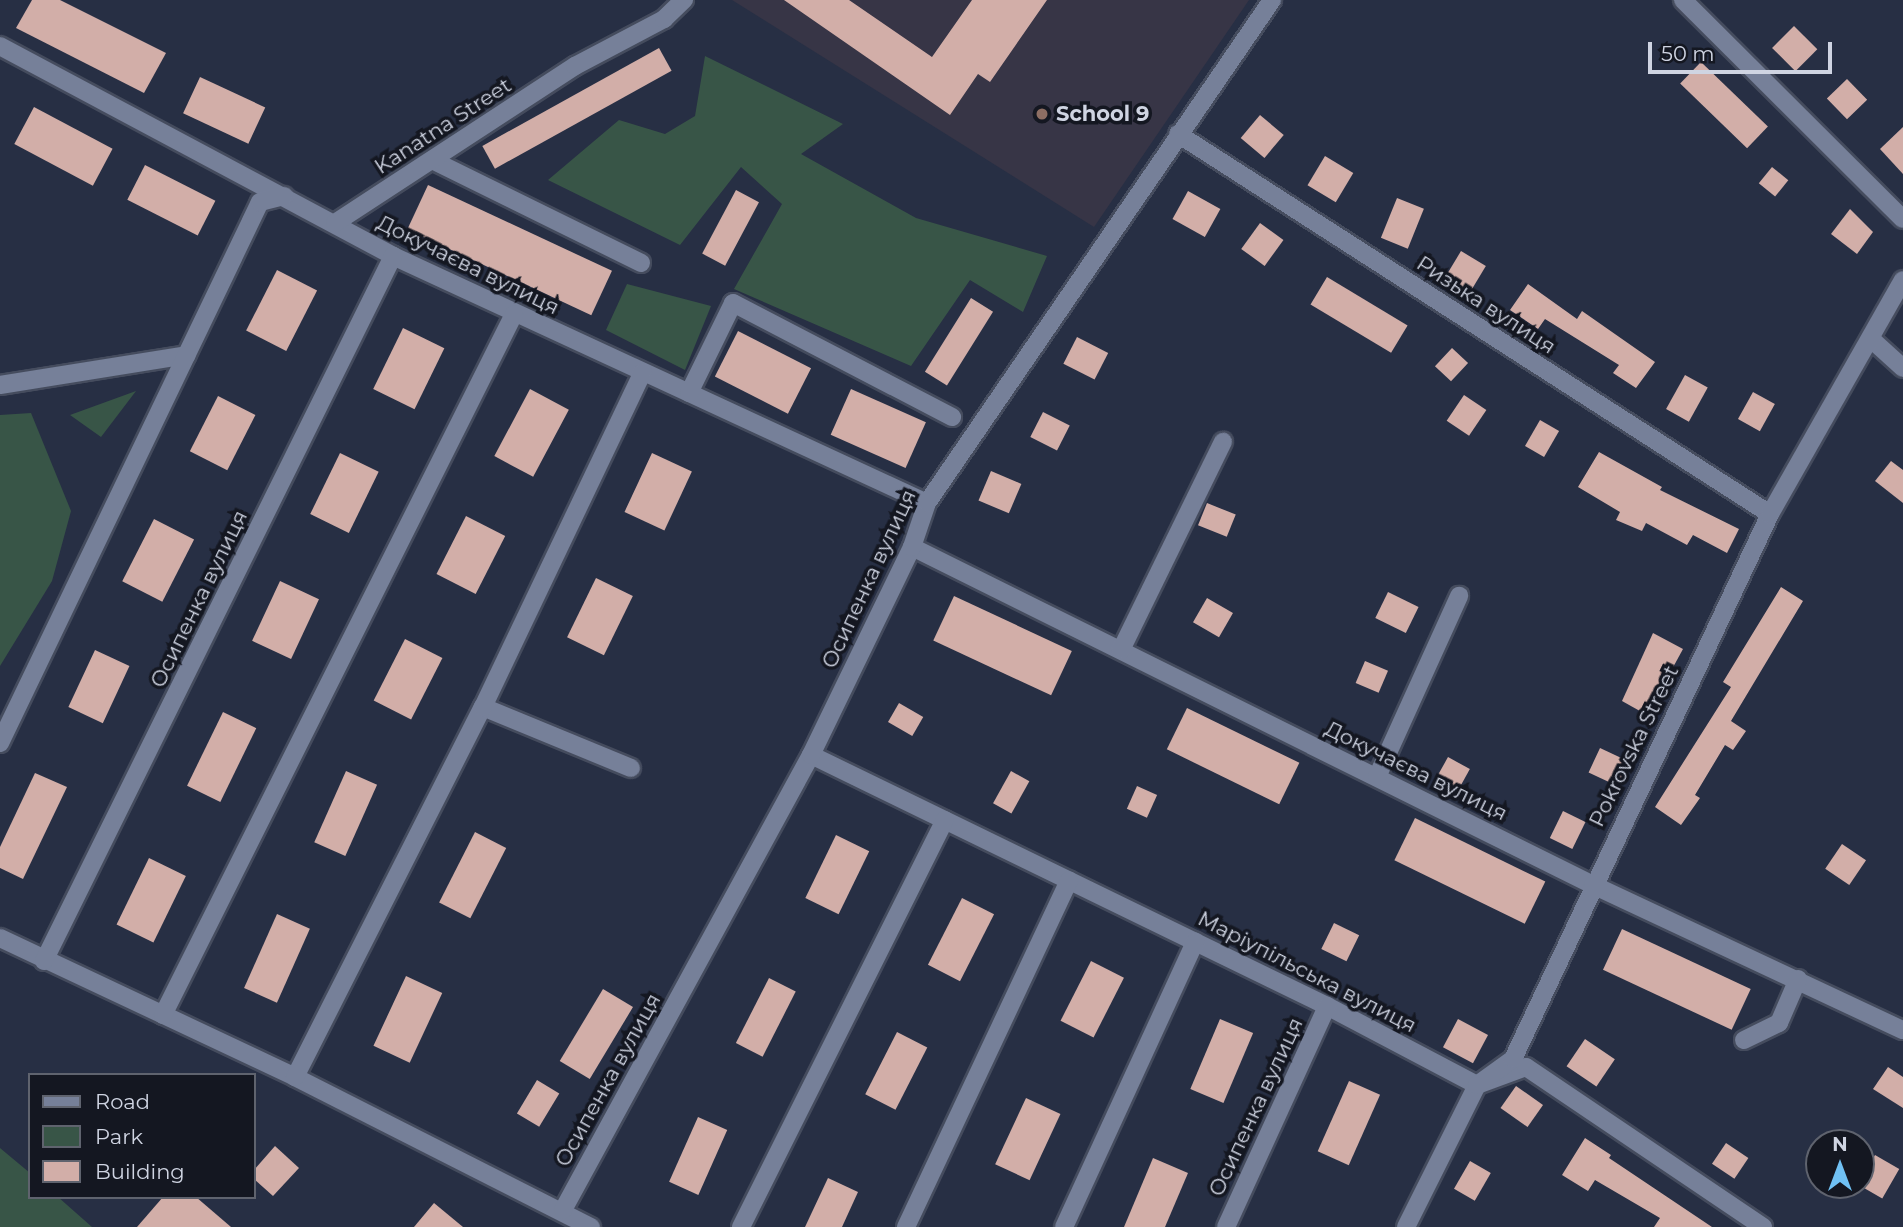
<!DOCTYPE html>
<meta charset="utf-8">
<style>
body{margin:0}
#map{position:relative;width:1903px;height:1227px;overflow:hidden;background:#272f44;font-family:Montserrat,sans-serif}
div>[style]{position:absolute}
.education>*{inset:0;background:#373546}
.green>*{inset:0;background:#385547}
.building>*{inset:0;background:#d2aea8;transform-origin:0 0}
.roads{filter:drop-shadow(2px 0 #454c5e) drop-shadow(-2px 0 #454c5e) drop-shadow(0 2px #454c5e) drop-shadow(0 -2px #454c5e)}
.minor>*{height:18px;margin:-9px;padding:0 9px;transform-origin:9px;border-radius:9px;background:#768099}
.dots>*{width:19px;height:19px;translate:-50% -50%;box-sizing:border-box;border:4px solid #141721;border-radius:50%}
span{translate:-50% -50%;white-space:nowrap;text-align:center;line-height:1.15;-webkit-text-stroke:7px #141721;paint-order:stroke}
.poi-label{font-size:21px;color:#cfd4e2;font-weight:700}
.left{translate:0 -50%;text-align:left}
.street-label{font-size:21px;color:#cfd4e2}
.legend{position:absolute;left:28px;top:1073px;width:228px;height:126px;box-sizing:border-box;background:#141721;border:2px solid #5f636e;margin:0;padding:9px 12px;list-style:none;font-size:21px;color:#cfd4e2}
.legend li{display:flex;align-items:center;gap:14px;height:35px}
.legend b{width:35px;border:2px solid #5f636e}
.north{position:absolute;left:1805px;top:1129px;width:70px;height:70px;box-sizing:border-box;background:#141721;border:2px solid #5f636e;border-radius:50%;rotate:0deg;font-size:19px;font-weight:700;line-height:28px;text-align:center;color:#cfd4e2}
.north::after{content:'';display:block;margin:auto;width:24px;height:32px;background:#70c1f4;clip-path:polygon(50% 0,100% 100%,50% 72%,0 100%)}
.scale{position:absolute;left:1648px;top:42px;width:184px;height:32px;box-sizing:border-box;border:4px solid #cfd4e2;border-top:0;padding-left:9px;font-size:21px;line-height:24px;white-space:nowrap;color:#cfd4e2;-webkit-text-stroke:5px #141721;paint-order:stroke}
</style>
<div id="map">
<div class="education">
<div style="clip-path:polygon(732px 0,1249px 0,1094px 227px)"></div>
</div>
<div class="green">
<div style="clip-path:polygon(705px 56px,843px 124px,801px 154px,916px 218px,1047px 256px,1023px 312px,970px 280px,911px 366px,734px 289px,782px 204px,741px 167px,680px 245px,548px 180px,619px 120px,665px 134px,695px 116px)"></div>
<div style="clip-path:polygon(627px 284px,711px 306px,685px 370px,606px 330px)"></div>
<div style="clip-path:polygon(136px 391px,101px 437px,70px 415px)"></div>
<div style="clip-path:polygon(31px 413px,71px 511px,52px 581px,0 666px,0 415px)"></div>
<div style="clip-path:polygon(0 1148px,30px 1173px,30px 1197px,58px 1197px,92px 1227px,0 1227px)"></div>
</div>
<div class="building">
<div style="clip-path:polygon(32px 0,60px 0,166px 53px,144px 93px,16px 28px)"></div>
<div style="clip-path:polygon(784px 0,849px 0,932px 57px,972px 0,1047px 0,990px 82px,978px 74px,950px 115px)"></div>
<div style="left:1794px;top:26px;width:33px;height:31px;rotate:45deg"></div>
<div style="left:659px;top:48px;width:26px;height:202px;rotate:61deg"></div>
<div style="left:1701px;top:62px;width:93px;height:30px;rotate:44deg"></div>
<div style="left:200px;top:77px;width:72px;height:40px;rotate:25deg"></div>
<div style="left:1847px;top:79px;width:29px;height:28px;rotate:46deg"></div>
<div style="left:34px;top:107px;width:89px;height:42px;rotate:28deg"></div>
<div style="left:1260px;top:115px;width:31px;height:30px;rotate:40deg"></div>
<div style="clip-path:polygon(1903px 127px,1903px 174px,1880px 149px)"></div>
<div style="left:1325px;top:156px;width:33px;height:34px;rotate:31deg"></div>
<div style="left:145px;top:165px;width:79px;height:39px;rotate:27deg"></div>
<div style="left:1772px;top:167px;width:21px;height:21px;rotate:39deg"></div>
<div style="left:428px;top:185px;width:203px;height:49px;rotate:25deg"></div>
<div style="left:736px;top:190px;width:26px;height:72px;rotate:28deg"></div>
<div style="left:1188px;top:191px;width:37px;height:32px;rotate:29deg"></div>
<div style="left:1397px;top:198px;width:29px;height:43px;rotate:22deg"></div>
<div style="clip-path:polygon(1850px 209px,1873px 232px,1857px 254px,1831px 234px)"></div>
<div style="left:1260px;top:223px;width:29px;height:32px;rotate:36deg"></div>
<div style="left:1461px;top:251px;width:29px;height:31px;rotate:31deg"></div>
<div style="left:277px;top:270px;width:45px;height:68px;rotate:27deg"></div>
<div style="left:1327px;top:277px;width:94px;height:32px;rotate:31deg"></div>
<div style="clip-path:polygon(1528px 284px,1577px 319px,1582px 311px,1655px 362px,1636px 388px,1613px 373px,1619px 365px,1545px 319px,1538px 329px,1510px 310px)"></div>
<div style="left:971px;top:298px;width:26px;height:87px;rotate:32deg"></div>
<div style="left:403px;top:328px;width:46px;height:68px;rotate:26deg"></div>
<div style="left:738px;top:331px;width:82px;height:51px;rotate:27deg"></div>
<div style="left:1077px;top:337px;width:35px;height:30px;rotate:27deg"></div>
<div style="left:1452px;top:348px;width:22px;height:25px;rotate:43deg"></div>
<div style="left:1685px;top:375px;width:26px;height:39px;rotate:29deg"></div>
<div style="left:530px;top:389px;width:44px;height:76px;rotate:28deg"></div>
<div style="left:851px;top:389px;width:82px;height:50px;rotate:24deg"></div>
<div style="left:1753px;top:392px;width:25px;height:31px;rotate:29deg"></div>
<div style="left:1464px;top:395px;width:27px;height:31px;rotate:34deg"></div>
<div style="left:218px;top:396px;width:42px;height:62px;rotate:27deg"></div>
<div style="left:1043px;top:412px;width:30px;height:28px;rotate:27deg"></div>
<div style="left:1540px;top:420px;width:22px;height:30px;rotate:30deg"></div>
<div style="clip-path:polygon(1599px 452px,1662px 487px,1660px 490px,1739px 529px,1727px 553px,1693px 535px,1687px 545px,1646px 523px,1642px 531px,1616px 520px,1620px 512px,1578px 487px)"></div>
<div style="left:340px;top:453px;width:43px;height:68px;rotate:26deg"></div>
<div style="left:652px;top:453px;width:44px;height:65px;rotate:25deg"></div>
<div style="clip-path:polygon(1891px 461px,1903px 470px,1903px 503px,1875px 481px)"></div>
<div style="left:991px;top:471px;width:33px;height:32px;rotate:23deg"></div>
<div style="left:1207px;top:503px;width:31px;height:24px;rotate:22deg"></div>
<div style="left:466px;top:516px;width:44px;height:65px;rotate:27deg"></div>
<div style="left:154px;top:519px;width:45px;height:70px;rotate:27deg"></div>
<div style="left:596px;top:578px;width:41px;height:66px;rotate:26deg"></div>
<div style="left:280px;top:581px;width:43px;height:66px;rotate:25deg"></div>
<div style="clip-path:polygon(1781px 587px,1803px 601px,1731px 721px,1746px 731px,1733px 750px,1725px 745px,1695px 795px,1700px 798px,1681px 825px,1655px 807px,1731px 687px,1723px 682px)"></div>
<div style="left:1388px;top:592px;width:34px;height:29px;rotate:26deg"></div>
<div style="left:954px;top:596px;width:130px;height:49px;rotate:25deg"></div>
<div style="left:1207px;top:598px;width:30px;height:28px;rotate:30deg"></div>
<div style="clip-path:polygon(1653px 633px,1683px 649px,1647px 715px,1622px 701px)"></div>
<div style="left:405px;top:639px;width:42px;height:69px;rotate:27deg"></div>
<div style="left:95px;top:650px;width:38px;height:63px;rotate:25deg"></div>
<div style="left:1365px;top:661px;width:25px;height:24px;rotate:23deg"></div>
<div style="left:899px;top:703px;width:28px;height:22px;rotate:30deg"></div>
<div style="left:1187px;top:708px;width:125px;height:46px;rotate:26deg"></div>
<div style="left:223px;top:712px;width:37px;height:82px;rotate:26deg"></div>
<div style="left:1600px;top:748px;width:33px;height:27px;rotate:25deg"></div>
<div style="left:1448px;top:757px;width:25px;height:27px;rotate:29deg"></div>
<div style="left:346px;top:771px;width:34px;height:78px;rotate:24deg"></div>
<div style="left:1011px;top:771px;width:21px;height:37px;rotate:29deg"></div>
<div style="clip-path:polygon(35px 773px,67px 787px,23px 879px,0 868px,0 847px)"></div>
<div style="left:1137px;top:786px;width:22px;height:25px;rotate:24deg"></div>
<div style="left:1563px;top:811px;width:25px;height:30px;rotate:26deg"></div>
<div style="left:1415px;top:818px;width:145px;height:47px;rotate:26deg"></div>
<div style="left:475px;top:832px;width:35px;height:79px;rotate:27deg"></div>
<div style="left:836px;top:835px;width:37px;height:70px;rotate:26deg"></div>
<div style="left:1842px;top:844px;width:29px;height:30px;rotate:34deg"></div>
<div style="left:149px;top:858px;width:41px;height:74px;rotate:26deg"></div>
<div style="left:962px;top:898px;width:36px;height:75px;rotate:27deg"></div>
<div style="left:277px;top:914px;width:36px;height:81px;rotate:24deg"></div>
<div style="left:1334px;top:923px;width:28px;height:29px;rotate:26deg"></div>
<div style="left:1622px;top:929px;width:142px;height:45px;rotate:25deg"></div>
<div style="left:1091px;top:961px;width:37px;height:67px;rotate:27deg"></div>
<div style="left:406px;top:976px;width:40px;height:77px;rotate:25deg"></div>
<div style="left:769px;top:978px;width:30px;height:73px;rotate:27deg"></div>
<div style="left:603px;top:989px;width:35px;height:84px;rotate:31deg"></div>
<div style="left:1220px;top:1019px;width:36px;height:76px;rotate:23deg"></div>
<div style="left:1458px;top:1019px;width:34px;height:32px;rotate:28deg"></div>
<div style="left:897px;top:1032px;width:34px;height:70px;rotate:27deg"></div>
<div style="left:1585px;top:1039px;width:36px;height:33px;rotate:34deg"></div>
<div style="clip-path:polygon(1888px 1067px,1903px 1077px,1903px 1108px,1873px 1089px)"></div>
<div style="left:537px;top:1080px;width:26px;height:39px;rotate:31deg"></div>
<div style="left:1349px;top:1081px;width:34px;height:77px;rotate:24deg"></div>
<div style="left:1516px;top:1086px;width:33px;height:27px;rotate:35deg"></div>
<div style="left:1026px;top:1098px;width:38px;height:73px;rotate:25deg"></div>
<div style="left:698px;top:1117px;width:32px;height:71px;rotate:24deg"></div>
<div style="clip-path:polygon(1585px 1138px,1611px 1155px,1609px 1158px,1712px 1227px,1654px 1227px,1660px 1218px,1595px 1180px,1588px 1191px,1562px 1175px)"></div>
<div style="left:1726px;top:1143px;width:27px;height:25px;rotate:34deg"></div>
<div style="clip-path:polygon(275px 1146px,299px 1168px,273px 1196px,254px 1179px,254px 1170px)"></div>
<div style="left:1875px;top:1155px;width:28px;height:34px;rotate:30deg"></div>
<div style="clip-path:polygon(1153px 1158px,1188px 1173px,1165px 1227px,1124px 1227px)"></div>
<div style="left:1470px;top:1161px;width:24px;height:32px;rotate:30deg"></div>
<div style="clip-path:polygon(828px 1178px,858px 1192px,842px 1227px,805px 1227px)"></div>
<div style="clip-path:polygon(163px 1197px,196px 1197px,231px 1227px,137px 1227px)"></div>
<div style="clip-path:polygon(434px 1203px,463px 1227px,414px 1227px)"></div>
</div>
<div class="roads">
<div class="minor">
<div style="left:1683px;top:0;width:310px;rotate:44.9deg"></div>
<div style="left:0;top:46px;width:446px;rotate:28.1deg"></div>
<div style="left:393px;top:256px;width:588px;rotate:24.82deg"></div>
<div style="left:1178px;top:134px;width:703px;rotate:32.7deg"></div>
<div style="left:432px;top:160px;width:233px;rotate:26.2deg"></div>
<div style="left:335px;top:223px;width:287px;rotate:-33.2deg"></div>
<div style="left:575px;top:66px;width:101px;rotate:-27.8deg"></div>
<div style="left:664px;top:19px;width:28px;rotate:-44deg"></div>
<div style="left:1871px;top:339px;width:43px;rotate:42.2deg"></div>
<div style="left:0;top:385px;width:189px;rotate:-9.1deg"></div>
<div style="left:689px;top:393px;width:100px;rotate:-63.9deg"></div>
<div style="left:733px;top:303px;width:247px;rotate:27.5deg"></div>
<div style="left:912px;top:547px;width:760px;rotate:26.4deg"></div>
<div style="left:1593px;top:885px;width:342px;rotate:25.1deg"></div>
<div style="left:1121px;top:650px;width:232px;rotate:-63.9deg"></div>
<div style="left:483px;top:707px;width:160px;rotate:22.4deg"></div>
<div style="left:0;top:743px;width:600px;rotate:-64.33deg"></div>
<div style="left:260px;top:202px;width:25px;rotate:-14deg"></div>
<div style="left:811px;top:755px;width:574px;rotate:25.94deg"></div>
<div style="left:1327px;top:1006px;width:170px;rotate:27.8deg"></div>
<div style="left:1477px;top:1085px;width:52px;rotate:-20.2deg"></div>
<div style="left:1526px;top:1067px;width:286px;rotate:34deg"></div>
<div style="left:1377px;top:777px;width:199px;rotate:-65.6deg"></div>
<div style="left:0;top:938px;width:326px;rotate:25.2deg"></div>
<div style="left:295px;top:1077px;width:332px;rotate:26.9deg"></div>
<div style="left:44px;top:961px;width:787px;rotate:-63.66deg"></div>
<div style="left:163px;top:1015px;width:784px;rotate:-63.4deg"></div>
<div style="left:1744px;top:1040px;width:39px;rotate:-26deg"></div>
<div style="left:1779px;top:1023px;width:48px;rotate:-66.6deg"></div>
<div style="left:295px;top:1077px;width:415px;rotate:-63.1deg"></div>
<div style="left:483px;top:707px;width:371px;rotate:-64.5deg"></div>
<div style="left:563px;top:1210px;width:518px;rotate:-61.41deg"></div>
<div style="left:811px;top:755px;width:231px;rotate:-64.1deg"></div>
<div style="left:912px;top:547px;width:46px;rotate:-71.2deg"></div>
<div style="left:927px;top:503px;width:610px;rotate:-55.55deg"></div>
<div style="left:741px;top:1227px;width:455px;rotate:-63.4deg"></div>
<div style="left:906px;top:1227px;width:383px;rotate:-64.8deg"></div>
<div style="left:1064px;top:1227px;width:314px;rotate:-65.3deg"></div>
<div style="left:1226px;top:1227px;width:243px;rotate:-65.4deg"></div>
<div style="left:1406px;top:1227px;width:159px;rotate:-63.4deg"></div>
<div style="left:1477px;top:1085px;width:44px;rotate:-35.8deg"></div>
<div style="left:1513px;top:1059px;width:603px;rotate:-64.75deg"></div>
<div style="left:1770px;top:514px;width:269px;rotate:-60.4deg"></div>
</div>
</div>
<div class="dots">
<div style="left:1042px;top:114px;background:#8d6e63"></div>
</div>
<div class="poi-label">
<span class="left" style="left:1056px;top:114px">School 9</span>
</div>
<div class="street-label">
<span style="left:443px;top:126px;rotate:-33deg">Kanatna Street</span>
<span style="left:468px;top:265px;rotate:26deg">Докучаєва вулиця</span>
<span style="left:1486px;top:305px;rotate:33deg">Ризька вулиця</span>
<span style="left:869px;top:579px;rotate:-65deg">Осипенка вулиця</span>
<span style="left:199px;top:599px;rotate:-64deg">Осипенка вулиця</span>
<span style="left:1634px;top:746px;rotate:-64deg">Pokrovska Street</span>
<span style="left:1416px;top:771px;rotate:26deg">Докучаєва вулиця</span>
<span style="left:1307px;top:972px;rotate:27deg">Маріупільська вулиця</span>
<span style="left:608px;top:1080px;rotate:-61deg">Осипенка вулиця</span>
<span style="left:1256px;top:1107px;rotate:-65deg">Осипенка вулиця</span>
</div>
<ul class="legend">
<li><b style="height:9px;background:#768099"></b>Road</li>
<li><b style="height:19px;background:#385547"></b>Park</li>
<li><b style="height:19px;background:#d2aea8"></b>Building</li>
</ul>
<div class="north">N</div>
<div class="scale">50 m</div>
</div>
